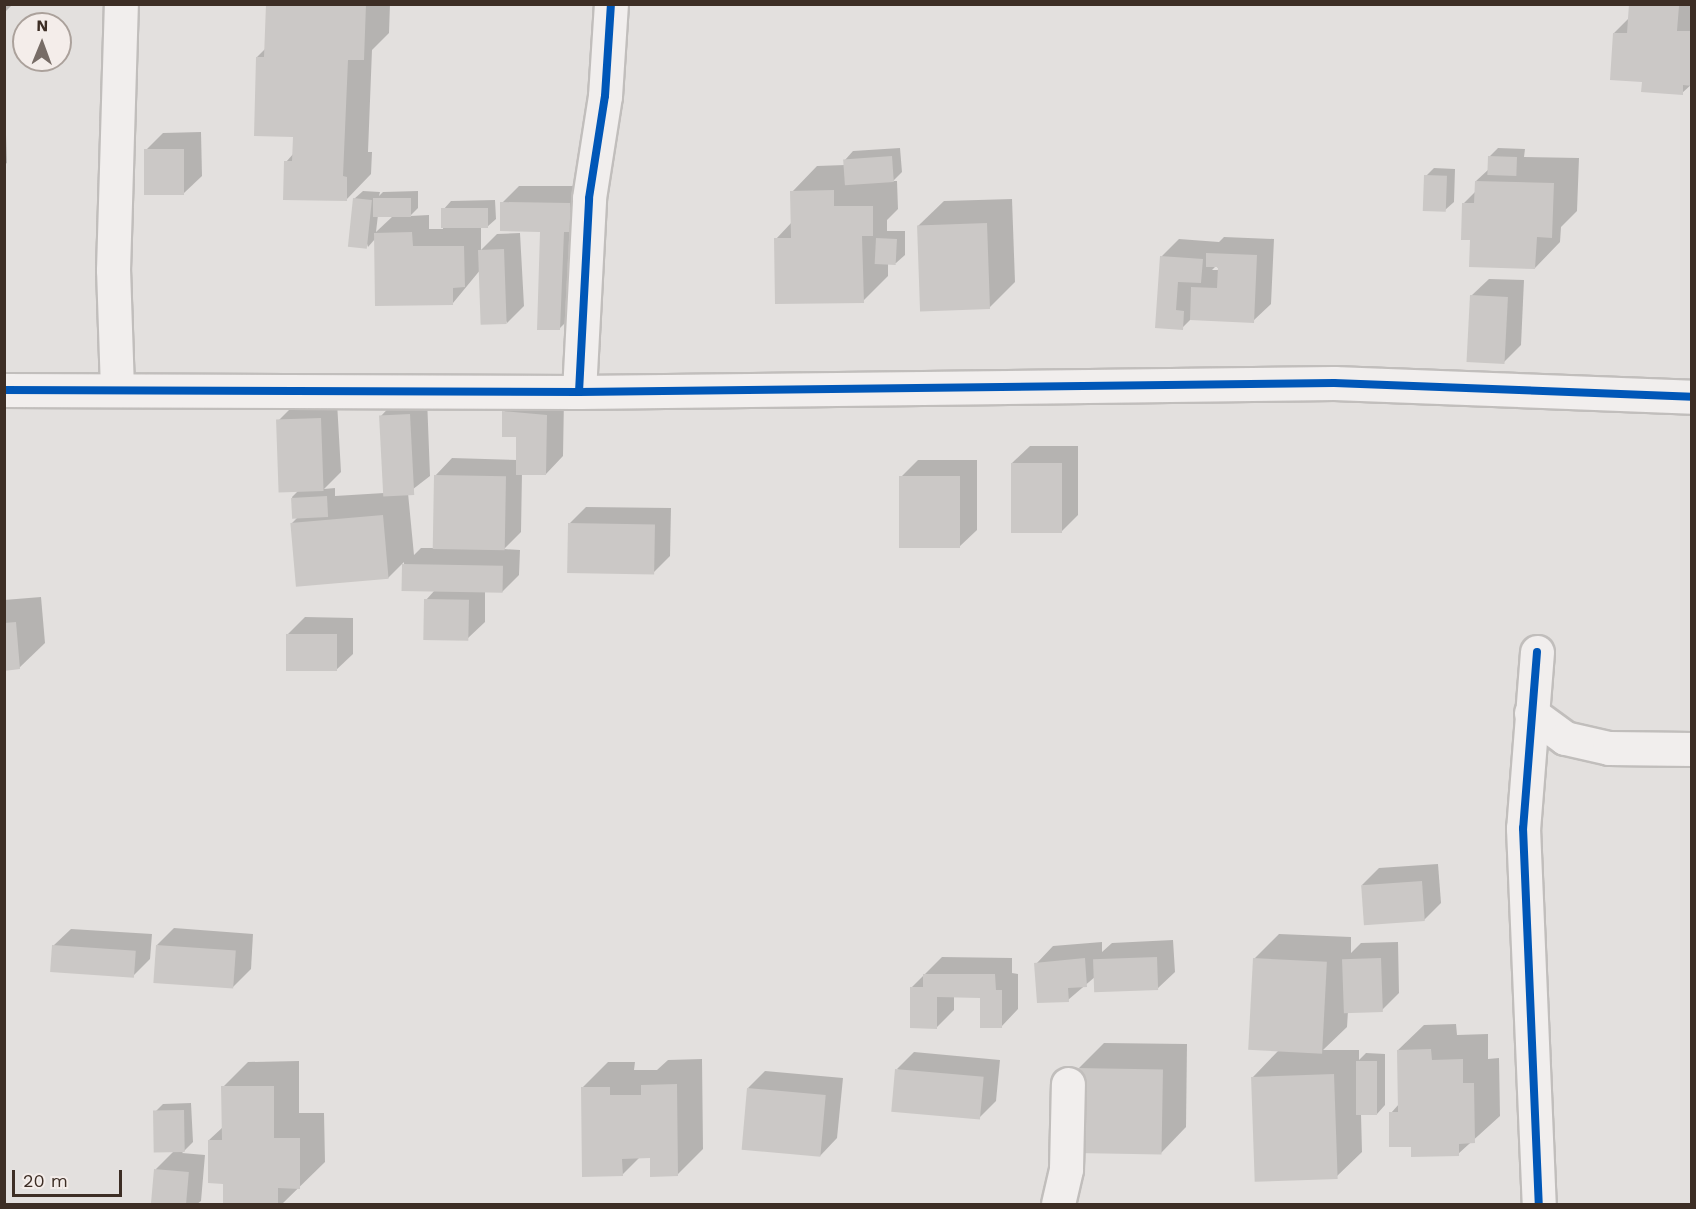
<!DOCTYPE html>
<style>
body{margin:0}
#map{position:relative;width:1696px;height:1209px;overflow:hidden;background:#e3e0de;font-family:"Work Sans",sans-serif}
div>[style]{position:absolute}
.shadow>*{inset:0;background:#0003}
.building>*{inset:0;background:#cbc8c6;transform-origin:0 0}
.roads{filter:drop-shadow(2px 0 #c1bebc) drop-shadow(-2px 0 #c1bebc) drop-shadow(0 2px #c1bebc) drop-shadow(0 -2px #c1bebc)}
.street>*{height:33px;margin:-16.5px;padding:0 16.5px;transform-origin:16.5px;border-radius:16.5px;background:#f1eeed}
.cycleway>*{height:8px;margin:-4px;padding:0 4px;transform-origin:4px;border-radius:4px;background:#0057b8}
span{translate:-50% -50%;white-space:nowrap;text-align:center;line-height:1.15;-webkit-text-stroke:4.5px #f4edea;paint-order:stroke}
.frame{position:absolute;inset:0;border:6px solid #3d2e25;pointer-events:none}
.north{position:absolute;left:12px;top:12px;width:60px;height:60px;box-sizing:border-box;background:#f4edea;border:2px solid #aba19b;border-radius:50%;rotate:1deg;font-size:16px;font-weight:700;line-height:24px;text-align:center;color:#3d2e25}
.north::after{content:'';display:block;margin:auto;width:21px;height:27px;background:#776c66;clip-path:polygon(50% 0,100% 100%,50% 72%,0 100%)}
.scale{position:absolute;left:12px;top:1170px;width:110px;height:27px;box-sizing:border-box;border:3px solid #3d2e25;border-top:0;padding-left:8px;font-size:18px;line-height:21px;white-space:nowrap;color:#3d2e25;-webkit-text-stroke:4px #f4edea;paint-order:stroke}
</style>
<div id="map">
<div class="shadow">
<div style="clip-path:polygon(4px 4px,13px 4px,4px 13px)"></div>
<div style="clip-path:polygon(268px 4px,390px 4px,389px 33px,372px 50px,368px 152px,372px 152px,371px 174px,346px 200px,286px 162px,294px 153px,295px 136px,257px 57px,266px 48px)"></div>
<div style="clip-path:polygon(1630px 4px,1692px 4px,1692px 84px,1682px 93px,1643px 81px,1614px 33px,1629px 18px)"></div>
<div style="clip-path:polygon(4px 78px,7px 163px,4px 165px)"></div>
<div style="clip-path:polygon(201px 132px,202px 176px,184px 193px,146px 150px,163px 133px)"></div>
<div style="clip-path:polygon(900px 148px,902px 172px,893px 181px,897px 181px,898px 209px,887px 220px,887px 231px,905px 231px,905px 255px,896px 263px,888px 263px,888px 276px,863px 301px,776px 239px,792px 222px,792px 192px,817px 166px,845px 165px,845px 160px,853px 151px)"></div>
<div style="clip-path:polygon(1498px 148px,1525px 149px,1524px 157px,1579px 158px,1577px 211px,1561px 227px,1560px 242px,1535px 268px,1471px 239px,1463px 204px,1476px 191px,1476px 181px,1489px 169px,1489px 157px)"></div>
<div style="clip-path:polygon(1434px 168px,1455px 169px,1454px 202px,1445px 210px,1426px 176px)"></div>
<div style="clip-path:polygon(519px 186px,586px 186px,577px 311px,560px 328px,542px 230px,502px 203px)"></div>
<div style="clip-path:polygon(evenodd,363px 191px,380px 192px,379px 196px,383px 192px,418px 191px,418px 208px,410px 216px,429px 215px,429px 229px,443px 229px,443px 210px,451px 201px,495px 200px,496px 219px,487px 227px,481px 227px,481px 250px,497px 234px,520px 233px,524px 306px,507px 323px,481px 269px,453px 303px,375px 239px,368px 247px,354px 199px,363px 191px,378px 215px,393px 216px,376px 232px,378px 215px)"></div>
<div style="clip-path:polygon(1012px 199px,1015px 282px,989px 308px,918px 226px,944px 201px)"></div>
<div style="clip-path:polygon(evenodd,1224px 237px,1274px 239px,1271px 304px,1253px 321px,1192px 318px,1182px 328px,1157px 327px,1161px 257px,1179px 239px,1219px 242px,1224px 237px,1216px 266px,1220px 270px,1212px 270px,1216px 266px)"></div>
<div style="clip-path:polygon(1489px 279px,1524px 280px,1521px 345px,1504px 362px,1471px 296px)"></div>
<div style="clip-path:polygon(521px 394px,564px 399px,563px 456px,546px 474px,522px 473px,521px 532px,504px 549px,520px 550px,519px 575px,502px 592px,485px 591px,485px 622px,467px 639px,426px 600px,435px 590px,404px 590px,404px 562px,388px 578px,292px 523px,298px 517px,292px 497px,299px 490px,278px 421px,295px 404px,337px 402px,341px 472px,324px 489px,335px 488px,335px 496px,384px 493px,381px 416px,398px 398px,427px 398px,430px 476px,408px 493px,414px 555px,421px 548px,434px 548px,435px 476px,452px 458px,517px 460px,518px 436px,504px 412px)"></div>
<div style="clip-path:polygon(1030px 446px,1078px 446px,1078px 515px,1061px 532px,1012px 463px)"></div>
<div style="clip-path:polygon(918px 460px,977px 460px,977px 530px,959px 547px,901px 477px)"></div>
<div style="clip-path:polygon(586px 507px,671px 508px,670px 556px,653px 573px,569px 524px)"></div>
<div style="clip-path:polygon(41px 597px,45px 643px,19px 668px,4px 669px,4px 600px)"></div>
<div style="clip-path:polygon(305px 617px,353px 618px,353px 654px,335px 671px,288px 634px)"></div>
<div style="clip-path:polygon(1438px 864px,1441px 903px,1424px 920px,1362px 885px,1379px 868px)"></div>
<div style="clip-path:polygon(174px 928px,253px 934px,251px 969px,233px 987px,157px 945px)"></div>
<div style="clip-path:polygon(71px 929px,152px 934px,150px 959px,133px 976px,53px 946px)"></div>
<div style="clip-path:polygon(1279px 934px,1351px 937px,1351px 953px,1361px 943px,1398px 942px,1399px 993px,1382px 1010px,1348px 1011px,1347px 1027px,1323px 1050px,1359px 1050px,1359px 1060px,1366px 1053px,1385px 1054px,1385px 1105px,1377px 1114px,1361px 1114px,1362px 1152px,1336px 1177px,1253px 1077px,1279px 1050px,1254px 959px)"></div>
<div style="clip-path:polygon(1173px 940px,1175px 972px,1157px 989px,1096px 976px,1068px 1000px,1036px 964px,1053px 946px,1102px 942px,1102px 952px,1112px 943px)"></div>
<div style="clip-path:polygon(942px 957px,1012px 958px,1012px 973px,1018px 974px,1018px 1009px,1001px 1027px,981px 996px,954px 996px,954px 1010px,937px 1027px,912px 987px)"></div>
<div style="clip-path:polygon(1456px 1024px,1457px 1035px,1488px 1034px,1488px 1059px,1499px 1058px,1500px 1116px,1458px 1154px,1412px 1145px,1391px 1113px,1399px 1104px,1398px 1050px,1424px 1025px)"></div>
<div style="clip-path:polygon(1104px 1043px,1187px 1044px,1186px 1127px,1161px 1153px,1078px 1069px)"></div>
<div style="clip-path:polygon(914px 1052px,1000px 1060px,996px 1101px,979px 1118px,897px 1069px)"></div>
<div style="clip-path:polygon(702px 1059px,703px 1149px,678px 1174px,651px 1157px,640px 1157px,622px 1175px,582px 1088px,608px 1062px,635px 1062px,634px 1070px,657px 1070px,668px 1060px)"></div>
<div style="clip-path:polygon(299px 1061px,299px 1113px,324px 1113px,325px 1162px,282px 1204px,224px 1204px,224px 1182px,209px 1140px,223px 1127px,223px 1087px,248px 1062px)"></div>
<div style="clip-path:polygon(765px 1071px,843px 1078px,837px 1138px,820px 1156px,748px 1088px)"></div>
<div style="clip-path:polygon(191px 1103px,193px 1142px,182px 1153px,205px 1155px,201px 1201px,197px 1204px,153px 1204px,156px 1169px,174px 1151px,155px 1112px,163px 1104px)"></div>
</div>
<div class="building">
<div style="clip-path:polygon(266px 4px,366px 4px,364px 60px,348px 60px,343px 176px,347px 177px,347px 201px,283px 200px,284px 161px,292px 161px,293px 137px,254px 136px,256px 57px,264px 57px)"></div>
<div style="clip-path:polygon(1629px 4px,1679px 6px,1677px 31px,1692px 31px,1692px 86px,1683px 85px,1683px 95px,1641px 92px,1642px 82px,1610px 80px,1613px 33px,1627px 33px)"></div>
<div style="left:144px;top:149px;width:40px;height:46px"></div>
<div style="left:892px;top:156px;width:26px;height:49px;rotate:86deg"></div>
<div style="left:1488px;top:156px;width:29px;height:19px;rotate:2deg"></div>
<div style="left:1424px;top:175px;width:23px;height:36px;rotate:2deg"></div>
<div style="clip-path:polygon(1475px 181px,1554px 183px,1552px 238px,1537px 237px,1535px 269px,1469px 267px,1470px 240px,1461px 240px,1462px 203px,1474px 203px)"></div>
<div style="clip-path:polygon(834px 190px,834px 206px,873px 206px,873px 236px,862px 236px,864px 303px,775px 304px,774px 238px,791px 238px,790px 191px)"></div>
<div style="left:353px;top:198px;width:19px;height:49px;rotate:6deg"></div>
<div style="left:373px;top:198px;width:38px;height:19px"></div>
<div style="clip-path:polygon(500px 202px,570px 203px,570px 232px,564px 232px,560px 330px,537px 330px,540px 232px,500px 231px)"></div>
<div style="left:488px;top:208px;width:20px;height:47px;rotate:90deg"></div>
<div style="left:987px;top:223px;width:86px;height:70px;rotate:88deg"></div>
<div style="clip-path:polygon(412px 232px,413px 246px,464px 246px,465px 287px,453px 288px,453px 305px,375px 306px,374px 233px)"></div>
<div style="left:876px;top:238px;width:21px;height:26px;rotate:3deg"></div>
<div style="left:504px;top:249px;width:75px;height:26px;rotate:88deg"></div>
<div style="clip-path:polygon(1206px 253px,1257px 255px,1254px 323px,1190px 320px,1191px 287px,1217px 288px,1218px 267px,1206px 267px)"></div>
<div style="clip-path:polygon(1160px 256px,1203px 259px,1201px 283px,1178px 282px,1176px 310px,1184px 311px,1183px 330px,1155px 328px)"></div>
<div style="left:1470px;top:295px;width:38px;height:67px;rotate:3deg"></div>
<div style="clip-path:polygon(502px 411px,547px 415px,546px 475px,516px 475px,516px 437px,502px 437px)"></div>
<div style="left:410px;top:414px;width:81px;height:31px;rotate:87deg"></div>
<div style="left:321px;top:418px;width:73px;height:45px;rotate:88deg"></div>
<div style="left:1011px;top:463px;width:51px;height:70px"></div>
<div style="left:434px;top:475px;width:72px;height:74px;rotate:1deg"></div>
<div style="left:960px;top:476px;width:72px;height:61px;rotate:90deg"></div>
<div style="left:327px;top:496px;width:21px;height:36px;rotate:87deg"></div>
<div style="left:383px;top:515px;width:64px;height:93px;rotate:85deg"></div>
<div style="left:568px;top:523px;width:87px;height:50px;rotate:1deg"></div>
<div style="left:402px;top:564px;width:101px;height:27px;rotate:1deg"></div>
<div style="left:424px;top:599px;width:45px;height:41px;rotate:1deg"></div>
<div style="clip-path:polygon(16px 622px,20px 669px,4px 671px,4px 623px)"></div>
<div style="left:286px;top:634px;width:51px;height:37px"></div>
<div style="left:1422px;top:881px;width:40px;height:61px;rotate:86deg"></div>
<div style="left:52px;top:945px;width:84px;height:27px;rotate:4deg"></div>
<div style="left:156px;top:945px;width:80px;height:38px;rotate:4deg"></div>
<div style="left:1157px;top:957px;width:33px;height:64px;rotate:88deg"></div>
<div style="clip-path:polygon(1085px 958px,1087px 987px,1068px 988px,1069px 1002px,1037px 1003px,1034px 963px)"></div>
<div style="left:1253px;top:958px;width:74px;height:92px;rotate:3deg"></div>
<div style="left:1381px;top:958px;width:54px;height:39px;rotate:88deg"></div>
<div style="clip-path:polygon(923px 974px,995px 974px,996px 990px,1002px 990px,1002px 1028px,980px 1028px,980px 998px,937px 997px,937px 1029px,910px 1028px,910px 987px,923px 987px)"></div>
<div style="clip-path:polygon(1431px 1049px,1432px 1060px,1463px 1059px,1463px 1083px,1474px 1083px,1475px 1143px,1459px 1144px,1459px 1156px,1411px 1157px,1411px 1147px,1389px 1147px,1389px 1112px,1398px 1112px,1397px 1050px)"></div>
<div style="left:1356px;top:1061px;width:21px;height:54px"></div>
<div style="left:1077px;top:1068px;width:86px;height:85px;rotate:1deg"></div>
<div style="left:895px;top:1069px;width:89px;height:43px;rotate:5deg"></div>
<div style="left:1334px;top:1074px;width:105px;height:83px;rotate:88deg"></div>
<div style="clip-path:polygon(677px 1084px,678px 1176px,650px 1177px,650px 1158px,622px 1159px,623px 1176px,582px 1177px,581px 1087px,610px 1087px,610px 1095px,641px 1095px,641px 1085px)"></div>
<div style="clip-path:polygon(221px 1086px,274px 1086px,274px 1138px,300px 1138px,300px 1189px,278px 1188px,278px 1204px,223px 1204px,223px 1184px,208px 1183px,208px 1140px,222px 1140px)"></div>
<div style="left:747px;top:1088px;width:79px;height:62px;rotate:5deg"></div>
<div style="left:184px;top:1110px;width:42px;height:31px;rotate:89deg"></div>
<div style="left:154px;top:1169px;width:35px;height:35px;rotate:5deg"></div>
</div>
<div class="roads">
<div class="street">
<div style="left:117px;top:389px;width:119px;rotate:-91.9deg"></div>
<div style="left:113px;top:270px;width:266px;rotate:-88.3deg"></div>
<div style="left:4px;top:390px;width:575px;rotate:0.2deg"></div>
<div style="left:579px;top:392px;width:755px;rotate:-0.68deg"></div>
<div style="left:1334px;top:383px;width:358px;rotate:2.2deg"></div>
<div style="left:579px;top:392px;width:194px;rotate:-87deg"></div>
<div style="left:589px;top:198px;width:103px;rotate:-81.1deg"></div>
<div style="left:605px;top:96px;width:92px;rotate:-86.3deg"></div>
<div style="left:1537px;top:652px;width:177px;rotate:94.5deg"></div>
<div style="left:1523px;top:828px;width:376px;rotate:87.6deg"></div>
<div style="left:1531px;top:713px;width:42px;rotate:36.3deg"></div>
<div style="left:1565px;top:738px;width:45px;rotate:12.8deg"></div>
<div style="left:1609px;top:748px;width:83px;rotate:0.7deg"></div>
<div style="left:1058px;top:1204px;width:36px;rotate:-77deg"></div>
<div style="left:1066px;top:1169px;width:85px;rotate:-88.7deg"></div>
</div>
</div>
<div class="cycleway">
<div style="left:4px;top:390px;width:575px;rotate:0.2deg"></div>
<div style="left:579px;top:392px;width:755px;rotate:-0.68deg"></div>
<div style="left:1334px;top:383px;width:358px;rotate:2.2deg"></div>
<div style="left:579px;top:392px;width:194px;rotate:-87deg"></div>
<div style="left:589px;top:198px;width:103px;rotate:-81.1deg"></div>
<div style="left:605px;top:96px;width:92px;rotate:-86.3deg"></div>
<div style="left:1537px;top:652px;width:177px;rotate:94.5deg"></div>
<div style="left:1523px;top:828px;width:376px;rotate:87.6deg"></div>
</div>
<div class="frame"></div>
<div class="north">N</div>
<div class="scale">20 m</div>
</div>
